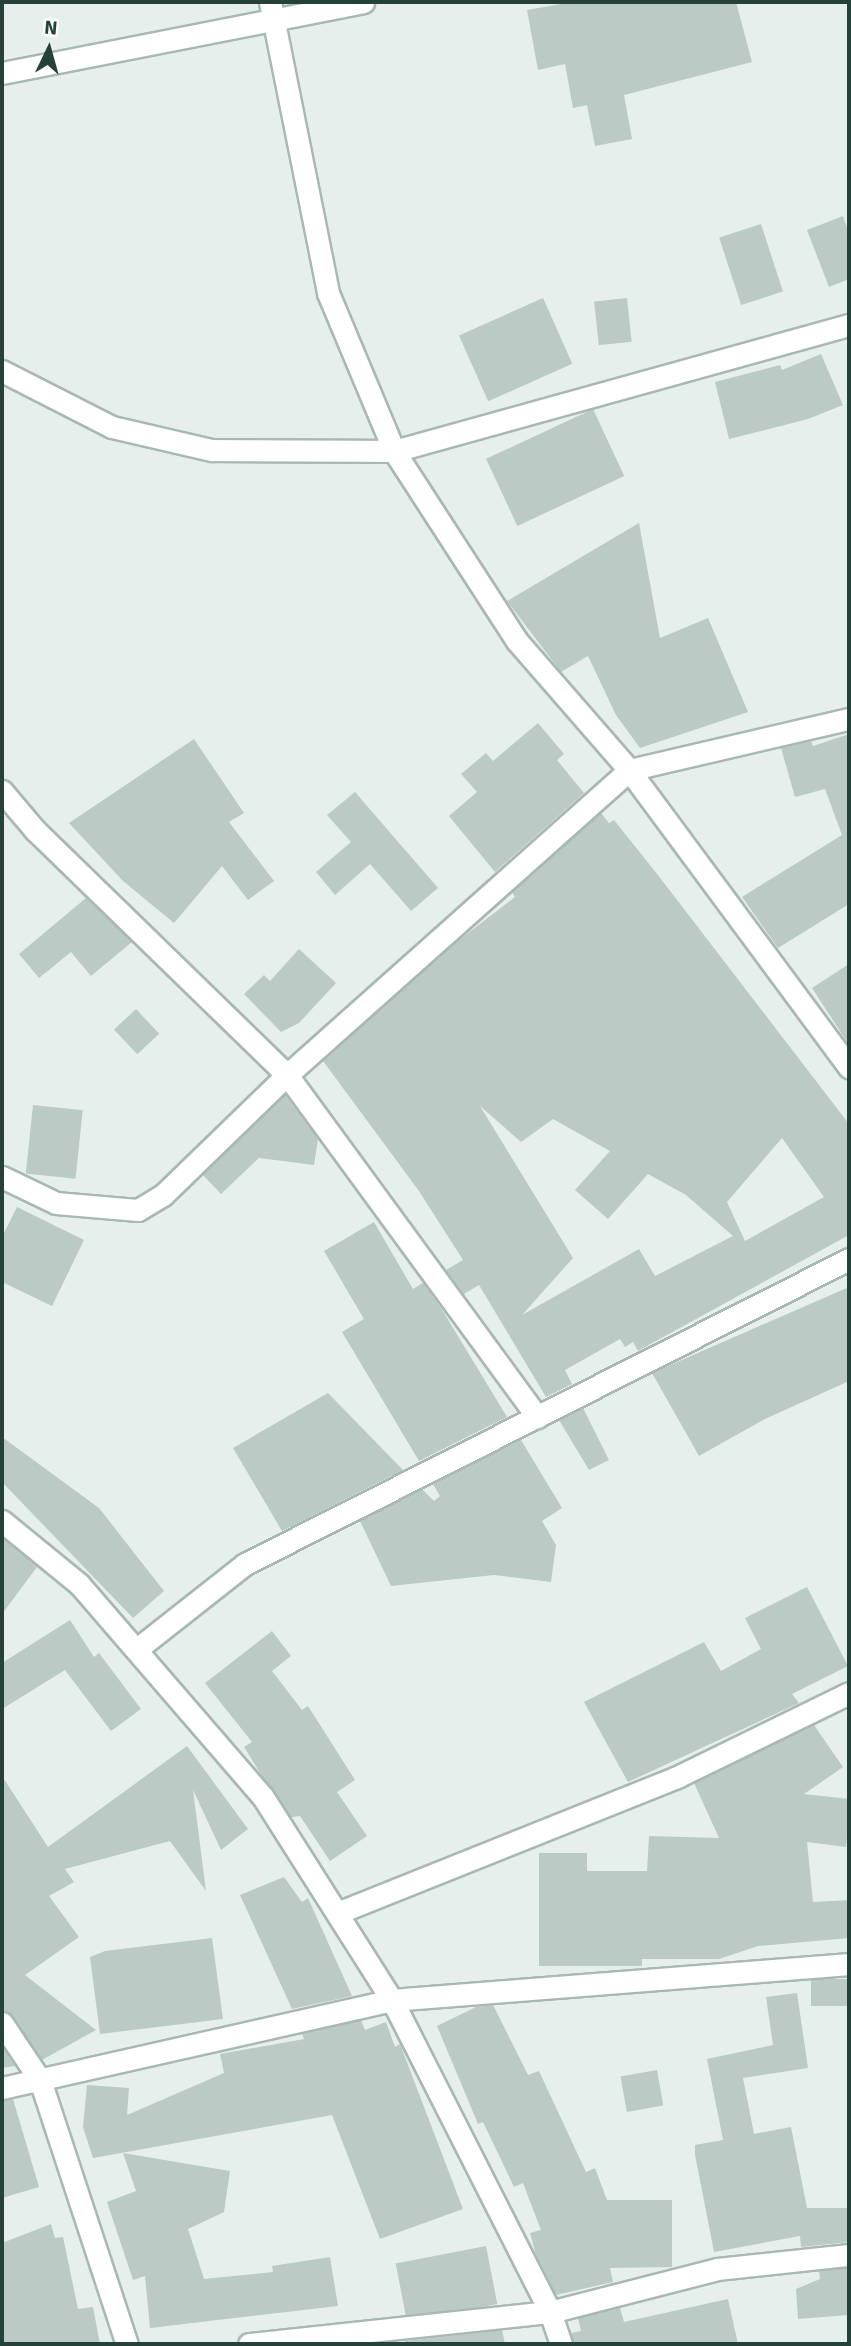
<!DOCTYPE html>
<style>
body{margin:0}
#map{position:relative;width:851px;height:2346px;overflow:hidden;background:#e6efeb;font-family:Signika,sans-serif}
div>[style]{position:absolute}
.building>*{inset:0;background:#bbcac4;transform-origin:0 0}
.roads{filter:drop-shadow(2px 0 #a8b8b2) drop-shadow(-2px 0 #a8b8b2) drop-shadow(0 2px #a8b8b2) drop-shadow(0 -2px #a8b8b2)}
.minor>*{height:21px;margin:-10.5px;padding:0 10.5px;transform-origin:10.5px;border-radius:10.5px;background:#fff}
span{translate:-50% -50%;white-space:nowrap;text-align:center;line-height:1.15;-webkit-text-stroke:5px #f7fbf9;paint-order:stroke}
.frame{position:absolute;inset:0;border:4px solid #24423a;pointer-events:none}
.north{position:absolute;left:14px;top:14px;width:70px;height:70px;-webkit-text-stroke:5px #f7fbf9;paint-order:stroke;rotate:5deg;font-size:19px;font-weight:700;line-height:28px;text-align:center;color:#24423a}
.north::after{content:'';display:block;margin:auto;width:24px;height:32px;background:#24423a;clip-path:polygon(50% 0,100% 100%,50% 72%,0 100%)}
</style>
<div id="map">
<div class="building">
<div style="clip-path:polygon(572px 2px,736px 2px,752px 62px,624px 95px,632px 139px,595px 146px,587px 105px,573px 108px,565px 64px,538px 70px,527px 10px)"></div>
<div style="clip-path:polygon(843px 216px,849px 234px,849px 279px,829px 287px,807px 230px)"></div>
<div style="left:761px;top:224px;width:71px;height:44px;rotate:72deg"></div>
<div style="left:543px;top:298px;width:72px;height:92px;rotate:66deg"></div>
<div style="left:627px;top:298px;width:44px;height:33px;rotate:84deg"></div>
<div style="clip-path:polygon(821px 354px,843px 405px,808px 419px,729px 439px,715px 382px,780px 365px,782px 370px)"></div>
<div style="left:593px;top:409px;width:74px;height:118px;rotate:65deg"></div>
<div style="clip-path:polygon(639px 523px,660px 638px,708px 618px,748px 712px,640px 748px,616px 715px,588px 656px,561px 672px,507px 601px)"></div>
<div style="clip-path:polygon(538px 723px,564px 754px,557px 760px,584px 793px,495px 872px,449px 816px,477px 792px,461px 774px,486px 753px,493px 761px)"></div>
<div style="clip-path:polygon(849px 734px,849px 904px,778px 948px,742px 897px,842px 835px,825px 789px,795px 797px,781px 748px,811px 741px,813px 746px)"></div>
<div style="clip-path:polygon(194px 739px,244px 813px,229px 822px,274px 881px,248px 900px,222px 866px,174px 923px,123px 881px,69px 823px)"></div>
<div style="clip-path:polygon(355px 792px,438px 888px,411px 911px,370px 864px,335px 895px,316px 872px,351px 842px,327px 815px)"></div>
<div style="clip-path:polygon(evenodd,601px 813px,609px 823px,614px 820px,661px 879px,849px 1124px,849px 1235px,638px 1351px,633px 1342px,625px 1347px,620px 1339px,565px 1370px,572px 1384px,546px 1397px,479px 1285px,464px 1294px,446px 1270px,463px 1260px,419px 1191px,323px 1061px,454px 944px,515px 897px,512px 892px,601px 813px,480px 1106px,521px 1142px,553px 1119px,610px 1151px,575px 1190px,608px 1219px,648px 1174px,686px 1195px,733px 1236px,655px 1276px,639px 1249px,522px 1315px,573px 1258px,480px 1106px,601px 813px,782px 1138px,824px 1197px,745px 1241px,727px 1202px,782px 1138px)"></div>
<div style="clip-path:polygon(86px 898px,132px 942px,91px 976px,71px 952px,39px 978px,19px 954px)"></div>
<div style="clip-path:polygon(299px 949px,336px 983px,299px 1023px,281px 1032px,244px 994px,264px 975px,270px 981px)"></div>
<div style="clip-path:polygon(849px 964px,849px 1045px,812px 988px)"></div>
<div style="left:136px;top:1009px;width:34px;height:30px;rotate:47deg"></div>
<div style="clip-path:polygon(285px 1095px,318px 1139px,314px 1165px,259px 1158px,221px 1194px,203px 1175px)"></div>
<div style="left:33px;top:1105px;width:50px;height:69px;rotate:6deg"></div>
<div style="clip-path:polygon(17px 1207px,84px 1240px,52px 1306px,2px 1282px,2px 1237px)"></div>
<div style="clip-path:polygon(374px 1222px,413px 1289px,423px 1283px,441px 1308px,507px 1417px,419px 1461px,342px 1332px,364px 1319px,324px 1251px)"></div>
<div style="clip-path:polygon(849px 1287px,849px 1381px,765px 1419px,699px 1456px,652px 1373px)"></div>
<div style="clip-path:polygon(328px 1393px,403px 1470px,282px 1531px,233px 1448px)"></div>
<div style="clip-path:polygon(583px 1408px,609px 1460px,589px 1470px,559px 1420px)"></div>
<div style="clip-path:polygon(2px 1437px,99px 1508px,164px 1591px,133px 1618px,2px 1482px)"></div>
<div style="clip-path:polygon(521px 1440px,562px 1508px,542px 1521px,556px 1545px,551px 1582px,494px 1575px,391px 1586px,360px 1521px,422px 1489px,434px 1501px,440px 1496px,433px 1484px)"></div>
<div style="clip-path:polygon(2px 1538px,37px 1567px,2px 1614px)"></div>
<div style="clip-path:polygon(807px 1587px,848px 1666px,792px 1694px,799px 1703px,628px 1782px,584px 1702px,704px 1642px,721px 1671px,761px 1649px,745px 1618px)"></div>
<div style="clip-path:polygon(70px 1620px,94px 1657px,99px 1653px,141px 1709px,111px 1731px,65px 1670px,2px 1709px,2px 1663px)"></div>
<div style="clip-path:polygon(272px 1631px,291px 1656px,272px 1671px,302px 1710px,308px 1706px,355px 1780px,337px 1792px,367px 1836px,330px 1861px,300px 1816px,291px 1817px,262px 1776px,244px 1747px,252px 1742px,205px 1683px)"></div>
<div style="clip-path:polygon(814px 1725px,843px 1767px,804px 1794px,849px 1799px,849px 1818px,846px 1847px,807px 1842px,813px 1902px,849px 1900px,849px 1938px,758px 1946px,719px 1959px,642px 1959px,642px 1966px,539px 1966px,539px 1853px,587px 1853px,587px 1871px,647px 1871px,649px 1836px,719px 1838px,694px 1783px)"></div>
<div style="clip-path:polygon(187px 1746px,248px 1829px,221px 1850px,193px 1790px,206px 1891px,170px 1841px,65px 1869px,74px 1882px,49px 1896px,79px 1937px,25px 1975px,96px 2030px,42px 2060px,13px 2016px,2px 2010px,2px 1776px,48px 1847px)"></div>
<div style="clip-path:polygon(284px 1877px,302px 1902px,308px 1898px,352px 1996px,292px 2009px,240px 1895px)"></div>
<div style="clip-path:polygon(212px 1938px,223px 2019px,100px 2034px,90px 1957px,105px 1951px)"></div>
<div style="left:849px;top:1979px;width:27px;height:38px;rotate:90deg"></div>
<div style="clip-path:polygon(797px 1993px,808px 2068px,743px 2078px,754px 2134px,791px 2127px,807px 2208px,849px 2208px,849px 2242px,801px 2247px,800px 2236px,714px 2252px,695px 2155px,695px 2145px,723px 2140px,707px 2059px,773px 2045px,766px 1997px)"></div>
<div style="clip-path:polygon(493px 2005px,528px 2075px,539px 2071px,586px 2172px,595px 2168px,607px 2200px,672px 2200px,672px 2267px,610px 2268px,613px 2282px,556px 2295px,536px 2255px,530px 2233px,541px 2230px,523px 2183px,514px 2187px,483px 2122px,478px 2124px,437px 2026px,476px 2007px)"></div>
<div style="clip-path:polygon(361px 2020px,365px 2030px,386px 2022px,395px 2047px,400px 2044px,463px 2209px,380px 2239px,332px 2115px,93px 2158px,83px 2127px,87px 2085px,129px 2088px,127px 2115px,224px 2073px,220px 2054px,304px 2039px,302px 2034px)"></div>
<div style="clip-path:polygon(2px 2046px,15px 2066px,2px 2068px)"></div>
<div style="left:657px;top:2070px;width:36px;height:37px;rotate:80deg"></div>
<div style="clip-path:polygon(13px 2099px,39px 2187px,2px 2198px,2px 2101px)"></div>
<div style="clip-path:polygon(123px 2153px,230px 2171px,224px 2212px,188px 2229px,204px 2279px,273px 2272px,272px 2266px,330px 2257px,338px 2306px,150px 2328px,145px 2276px,133px 2280px,107px 2202px,136px 2191px)"></div>
<div style="clip-path:polygon(51px 2224px,55px 2238px,63px 2237px,78px 2309px,93px 2307px,100px 2344px,2px 2344px,2px 2243px)"></div>
<div style="left:486px;top:2246px;width:59px;height:92px;rotate:79deg"></div>
<div style="clip-path:polygon(849px 2268px,849px 2315px,798px 2319px,796px 2289px,820px 2279px,819px 2271px)"></div>
<div style="clip-path:polygon(728px 2299px,738px 2344px,574px 2344px,571px 2333px,581px 2331px,578px 2318px,620px 2308px,624px 2322px)"></div>
<div style="clip-path:polygon(502px 2330px,505px 2344px,406px 2344px,405px 2341px)"></div>
</div>
<div class="roads">
<div class="minor">
<div style="left:270px;top:2px;width:297px;rotate:78.7deg"></div>
<div style="left:328px;top:293px;width:171px;rotate:67.3deg"></div>
<div style="left:394px;top:451px;width:226px;rotate:57.1deg"></div>
<div style="left:517px;top:641px;width:171px;rotate:49deg"></div>
<div style="left:629px;top:770px;width:370px;rotate:53.5deg"></div>
<div style="left:2px;top:73px;width:368px;rotate:-11.1deg"></div>
<div style="left:2px;top:371px;width:123px;rotate:27deg"></div>
<div style="left:112px;top:427px;width:103px;rotate:13deg"></div>
<div style="left:212px;top:450px;width:182px;rotate:0.3deg"></div>
<div style="left:394px;top:451px;width:472px;rotate:-15.5deg"></div>
<div style="left:2px;top:791px;width:51px;rotate:49.8deg"></div>
<div style="left:35px;top:830px;width:351px;rotate:44.2deg"></div>
<div style="left:287px;top:1075px;width:424px;rotate:53.8deg"></div>
<div style="left:2px;top:1177px;width:60px;rotate:25.7deg"></div>
<div style="left:56px;top:1203px;width:82px;rotate:4.9deg"></div>
<div style="left:138px;top:1210px;width:29px;rotate:-31deg"></div>
<div style="left:163px;top:1195px;width:173px;rotate:-44.1deg"></div>
<div style="left:287px;top:1075px;width:458px;rotate:-41.7deg"></div>
<div style="left:629px;top:770px;width:226px;rotate:-13.1deg"></div>
<div style="left:2px;top:1521px;width:99px;rotate:39.3deg"></div>
<div style="left:79px;top:1584px;width:281px;rotate:49.2deg"></div>
<div style="left:263px;top:1797px;width:241px;rotate:57.6deg"></div>
<div style="left:392px;top:2000px;width:350px;rotate:63.1deg"></div>
<div style="left:550px;top:2312px;width:34px;rotate:71deg"></div>
<div style="left:137px;top:1649px;width:137px;rotate:-38.2deg"></div>
<div style="left:245px;top:1564px;width:677px;rotate:-26.79deg"></div>
<div style="left:337px;top:1913px;width:368px;rotate:-21.8deg"></div>
<div style="left:679px;top:1776px;width:189px;rotate:-26deg"></div>
<div style="left:2px;top:2023px;width:69px;rotate:56.3deg"></div>
<div style="left:40px;top:2080px;width:278px;rotate:71.8deg"></div>
<div style="left:2px;top:2088px;width:400px;rotate:-12.7deg"></div>
<div style="left:392px;top:2000px;width:458px;rotate:-4.5deg"></div>
<div style="left:249px;top:2344px;width:303px;rotate:-6.1deg"></div>
<div style="left:550px;top:2312px;width:172px;rotate:-14.4deg"></div>
<div style="left:717px;top:2269px;width:133px;rotate:-6.1deg"></div>
</div>
</div>
<div class="frame"></div>
<div class="north">N</div>
</div>
